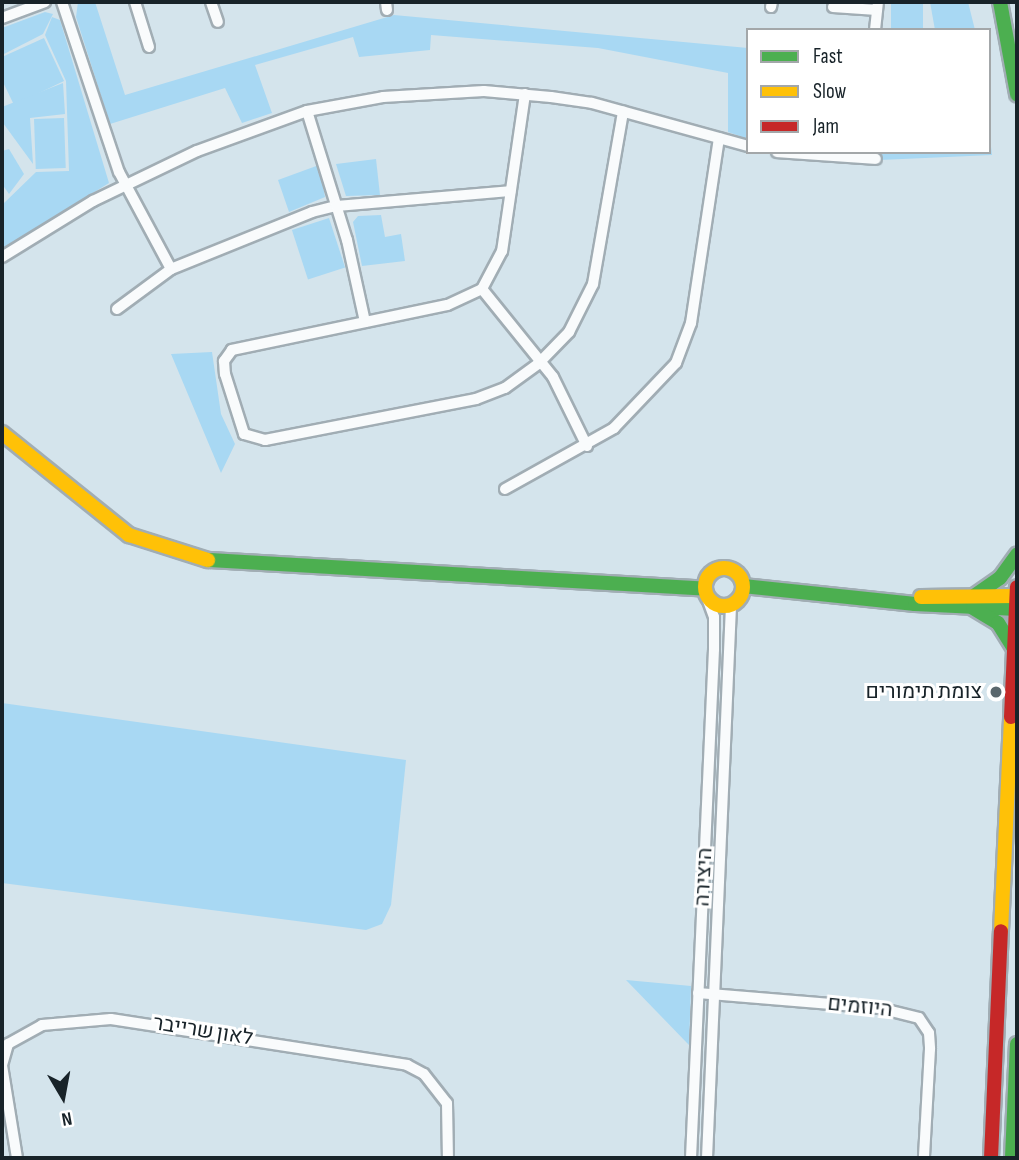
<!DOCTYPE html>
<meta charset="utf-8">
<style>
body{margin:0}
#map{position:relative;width:1019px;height:1160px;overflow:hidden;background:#d4e4ec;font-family:"Sofia Sans Condensed",Heebo,sans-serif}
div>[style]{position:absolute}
.green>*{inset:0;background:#a8d8f3;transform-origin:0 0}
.roads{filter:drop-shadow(2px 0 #a1adb4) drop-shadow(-2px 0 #a1adb4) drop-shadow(0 2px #a1adb4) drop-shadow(0 -2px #a1adb4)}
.street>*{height:10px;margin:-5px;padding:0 5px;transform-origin:5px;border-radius:5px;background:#f9fbfc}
.fast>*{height:14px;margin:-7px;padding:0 7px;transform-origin:7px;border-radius:7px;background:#4caf50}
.slow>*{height:14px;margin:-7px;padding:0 7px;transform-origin:7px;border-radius:7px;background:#ffc107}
.slow>.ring{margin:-7px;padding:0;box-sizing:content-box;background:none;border:14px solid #ffc107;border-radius:50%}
.jam>*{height:14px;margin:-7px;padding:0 7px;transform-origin:7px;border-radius:7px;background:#c62828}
.dots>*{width:19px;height:19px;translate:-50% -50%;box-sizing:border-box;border:4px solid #fff;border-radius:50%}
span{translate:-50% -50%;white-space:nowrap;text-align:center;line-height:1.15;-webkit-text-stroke:6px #fff;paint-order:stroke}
.poi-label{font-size:21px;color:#182329}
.right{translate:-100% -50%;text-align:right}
.street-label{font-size:21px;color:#182329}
.frame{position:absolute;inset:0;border:4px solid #182329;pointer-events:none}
.legend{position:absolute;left:746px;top:28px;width:245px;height:126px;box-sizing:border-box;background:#fff;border:2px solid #a3a7a9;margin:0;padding:9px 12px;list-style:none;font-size:21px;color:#182329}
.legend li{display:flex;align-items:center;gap:14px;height:35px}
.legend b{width:35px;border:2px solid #a3a7a9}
.north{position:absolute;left:28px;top:1062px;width:70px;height:70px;-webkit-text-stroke:5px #fff;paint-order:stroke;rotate:170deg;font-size:19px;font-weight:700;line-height:28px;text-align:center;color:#182329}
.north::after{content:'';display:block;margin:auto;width:24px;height:32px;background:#182329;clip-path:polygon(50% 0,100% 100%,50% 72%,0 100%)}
</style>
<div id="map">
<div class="green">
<div style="clip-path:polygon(78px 2px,95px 2px,125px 95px,394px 15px,748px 48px,748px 139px,728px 132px,728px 73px,598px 48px,431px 35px,430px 50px,359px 57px,353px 37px,255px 65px,272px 113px,242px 123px,225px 88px,110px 124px,76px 17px)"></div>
<div style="left:891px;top:2px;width:32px;height:28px"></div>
<div style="clip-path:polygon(930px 2px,968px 2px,975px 30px,935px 30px)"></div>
<div style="clip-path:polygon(45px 12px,53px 14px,43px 34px,2px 55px,2px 28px)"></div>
<div style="clip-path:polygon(52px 17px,60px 20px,109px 183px,2px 249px,2px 205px,36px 172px,69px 171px,66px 81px,45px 35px)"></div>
<div style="clip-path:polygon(44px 38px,64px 81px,14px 105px,2px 80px,2px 57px)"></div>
<div style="clip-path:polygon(63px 83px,65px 114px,30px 118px,33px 164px,3px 123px,2px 107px)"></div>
<div style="left:64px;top:118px;width:50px;height:30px;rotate:88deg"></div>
<div style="clip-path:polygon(989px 130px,992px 155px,880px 160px,880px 152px,989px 152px)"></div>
<div style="clip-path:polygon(9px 149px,24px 174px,9px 194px,2px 184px,2px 151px)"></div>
<div style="clip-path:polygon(376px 159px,380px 195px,346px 196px,336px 164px)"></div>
<div style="clip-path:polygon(319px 165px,325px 197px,289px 212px,278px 180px)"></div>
<div style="clip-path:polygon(381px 215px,385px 237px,401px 234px,405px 261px,362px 266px,353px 222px,358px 216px)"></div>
<div style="left:329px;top:218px;width:52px;height:39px;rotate:72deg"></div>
<div style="clip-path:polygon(212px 352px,221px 414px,235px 444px,221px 473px,171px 354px)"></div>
<div style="clip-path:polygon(2px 703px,406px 760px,391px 905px,382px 924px,366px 930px,2px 883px)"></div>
<div style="clip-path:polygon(626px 980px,691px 986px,689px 1045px)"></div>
</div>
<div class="roads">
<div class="street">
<div style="left:62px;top:2px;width:179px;rotate:71.5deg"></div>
<div style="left:119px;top:172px;width:110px;rotate:61.8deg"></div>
<div style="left:135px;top:2px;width:47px;rotate:72.7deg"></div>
<div style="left:211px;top:2px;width:21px;rotate:71deg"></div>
<div style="left:386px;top:2px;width:8px;rotate:83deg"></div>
<div style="left:771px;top:7px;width:5px;rotate:-79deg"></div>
<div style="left:833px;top:7px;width:44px;rotate:3.9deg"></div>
<div style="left:2px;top:18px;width:46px;rotate:-20.4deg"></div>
<div style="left:875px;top:30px;width:28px;rotate:-84deg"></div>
<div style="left:525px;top:94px;width:159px;rotate:98.3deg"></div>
<div style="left:502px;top:251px;width:43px;rotate:117.8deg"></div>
<div style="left:482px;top:289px;width:38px;rotate:155deg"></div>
<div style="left:447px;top:305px;width:220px;rotate:168.2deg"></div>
<div style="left:232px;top:350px;width:14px;rotate:126deg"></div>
<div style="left:224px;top:361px;width:13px;rotate:86deg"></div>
<div style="left:225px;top:374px;width:63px;rotate:72.4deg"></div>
<div style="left:244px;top:434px;width:22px;rotate:16deg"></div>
<div style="left:265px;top:440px;width:215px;rotate:-11deg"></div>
<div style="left:476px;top:399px;width:31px;rotate:-21deg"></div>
<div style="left:505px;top:388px;width:41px;rotate:-36deg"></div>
<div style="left:538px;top:364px;width:45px;rotate:-45.9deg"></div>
<div style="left:569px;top:332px;width:54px;rotate:-63.4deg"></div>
<div style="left:593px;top:284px;width:175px;rotate:-80.1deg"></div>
<div style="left:307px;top:111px;width:135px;rotate:72.8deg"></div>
<div style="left:347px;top:240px;width:84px;rotate:77.6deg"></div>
<div style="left:777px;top:152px;width:99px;rotate:4deg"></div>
<div style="left:2px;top:257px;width:107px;rotate:-31.6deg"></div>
<div style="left:93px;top:201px;width:115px;rotate:-25.7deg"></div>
<div style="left:197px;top:151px;width:117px;rotate:-20deg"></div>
<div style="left:307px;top:111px;width:77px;rotate:-10.4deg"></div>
<div style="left:383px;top:97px;width:101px;rotate:-3.4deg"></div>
<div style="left:484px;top:91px;width:67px;rotate:5.1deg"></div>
<div style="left:551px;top:97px;width:41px;rotate:8.3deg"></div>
<div style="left:592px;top:103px;width:162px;rotate:15.4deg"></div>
<div style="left:482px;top:289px;width:113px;rotate:51.1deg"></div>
<div style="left:553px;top:377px;width:77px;rotate:63.8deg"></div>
<div style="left:117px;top:309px;width:67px;rotate:-36.5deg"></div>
<div style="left:171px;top:269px;width:152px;rotate:-22deg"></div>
<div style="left:312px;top:212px;width:25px;rotate:-14deg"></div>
<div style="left:336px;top:206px;width:175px;rotate:-4.9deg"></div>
<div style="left:505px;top:489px;width:125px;rotate:-29.2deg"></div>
<div style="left:614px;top:428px;width:90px;rotate:-46.4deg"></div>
<div style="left:676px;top:363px;width:43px;rotate:-69.4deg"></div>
<div style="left:691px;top:323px;width:187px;rotate:-81.4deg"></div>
<div style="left:698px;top:993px;width:182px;rotate:4.7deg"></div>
<div style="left:879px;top:1008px;width:41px;rotate:14deg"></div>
<div style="left:919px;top:1018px;width:18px;rotate:56deg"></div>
<div style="left:929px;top:1033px;width:16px;rotate:86deg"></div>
<div style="left:930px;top:1049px;width:109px;rotate:93.2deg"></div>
<div style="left:17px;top:1158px;width:94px;rotate:-99.2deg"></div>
<div style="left:2px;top:1065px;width:22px;rotate:-74deg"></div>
<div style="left:8px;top:1044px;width:39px;rotate:-29deg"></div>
<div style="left:42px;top:1025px;width:69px;rotate:-5deg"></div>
<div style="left:111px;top:1019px;width:300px;rotate:8.8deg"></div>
<div style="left:407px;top:1065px;width:19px;rotate:28deg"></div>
<div style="left:424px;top:1074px;width:37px;rotate:52deg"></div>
<div style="left:447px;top:1103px;width:55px;rotate:89deg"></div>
<div style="left:691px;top:1158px;width:510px;rotate:-87.41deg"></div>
<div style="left:714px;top:649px;width:32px;rotate:-90deg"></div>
<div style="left:714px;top:617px;width:20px;rotate:-110deg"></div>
<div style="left:707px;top:1158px;width:553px;rotate:-87.51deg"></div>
</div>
<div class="fast">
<div style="left:1000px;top:2px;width:94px;rotate:79.5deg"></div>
<div style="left:208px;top:560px;width:497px;rotate:3.3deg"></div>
<div style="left:743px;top:586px;width:173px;rotate:6deg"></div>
<div style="left:915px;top:604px;width:102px;rotate:2.8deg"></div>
<div style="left:974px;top:596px;width:32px;rotate:-35deg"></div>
<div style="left:1000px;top:578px;width:29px;rotate:-54deg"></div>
<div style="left:973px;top:608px;width:29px;rotate:31deg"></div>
<div style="left:998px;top:623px;width:28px;rotate:58deg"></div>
<div style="left:1012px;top:1158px;width:114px;rotate:-87.5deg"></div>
</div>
<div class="slow">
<div style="left:2px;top:433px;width:163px;rotate:38.8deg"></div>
<div style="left:129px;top:535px;width:83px;rotate:17.6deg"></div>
<div class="ring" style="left:705px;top:568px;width:24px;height:24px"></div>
<div style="left:921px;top:597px;width:96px;rotate:-0.6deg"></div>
<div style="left:1001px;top:931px;width:214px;rotate:-87.3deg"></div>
</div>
<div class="jam">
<div style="left:1011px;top:717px;width:130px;rotate:-87.4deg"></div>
<div style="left:991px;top:1158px;width:227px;rotate:-87.5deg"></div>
</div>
</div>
<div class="dots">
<div style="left:996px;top:692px;background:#5a676d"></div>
</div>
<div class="poi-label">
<span class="right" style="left:982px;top:692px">צומת תימורים</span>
</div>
<div class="street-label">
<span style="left:704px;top:877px;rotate:-87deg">היצירה</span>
<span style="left:860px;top:1007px;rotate:6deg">היוזמים</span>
<span style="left:203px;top:1031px;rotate:9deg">לאון שרייבר</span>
</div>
<div class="frame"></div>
<ul class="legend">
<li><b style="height:9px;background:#4caf50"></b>Fast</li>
<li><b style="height:9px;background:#ffc107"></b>Slow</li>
<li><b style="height:9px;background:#c62828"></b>Jam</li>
</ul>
<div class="north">N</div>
</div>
